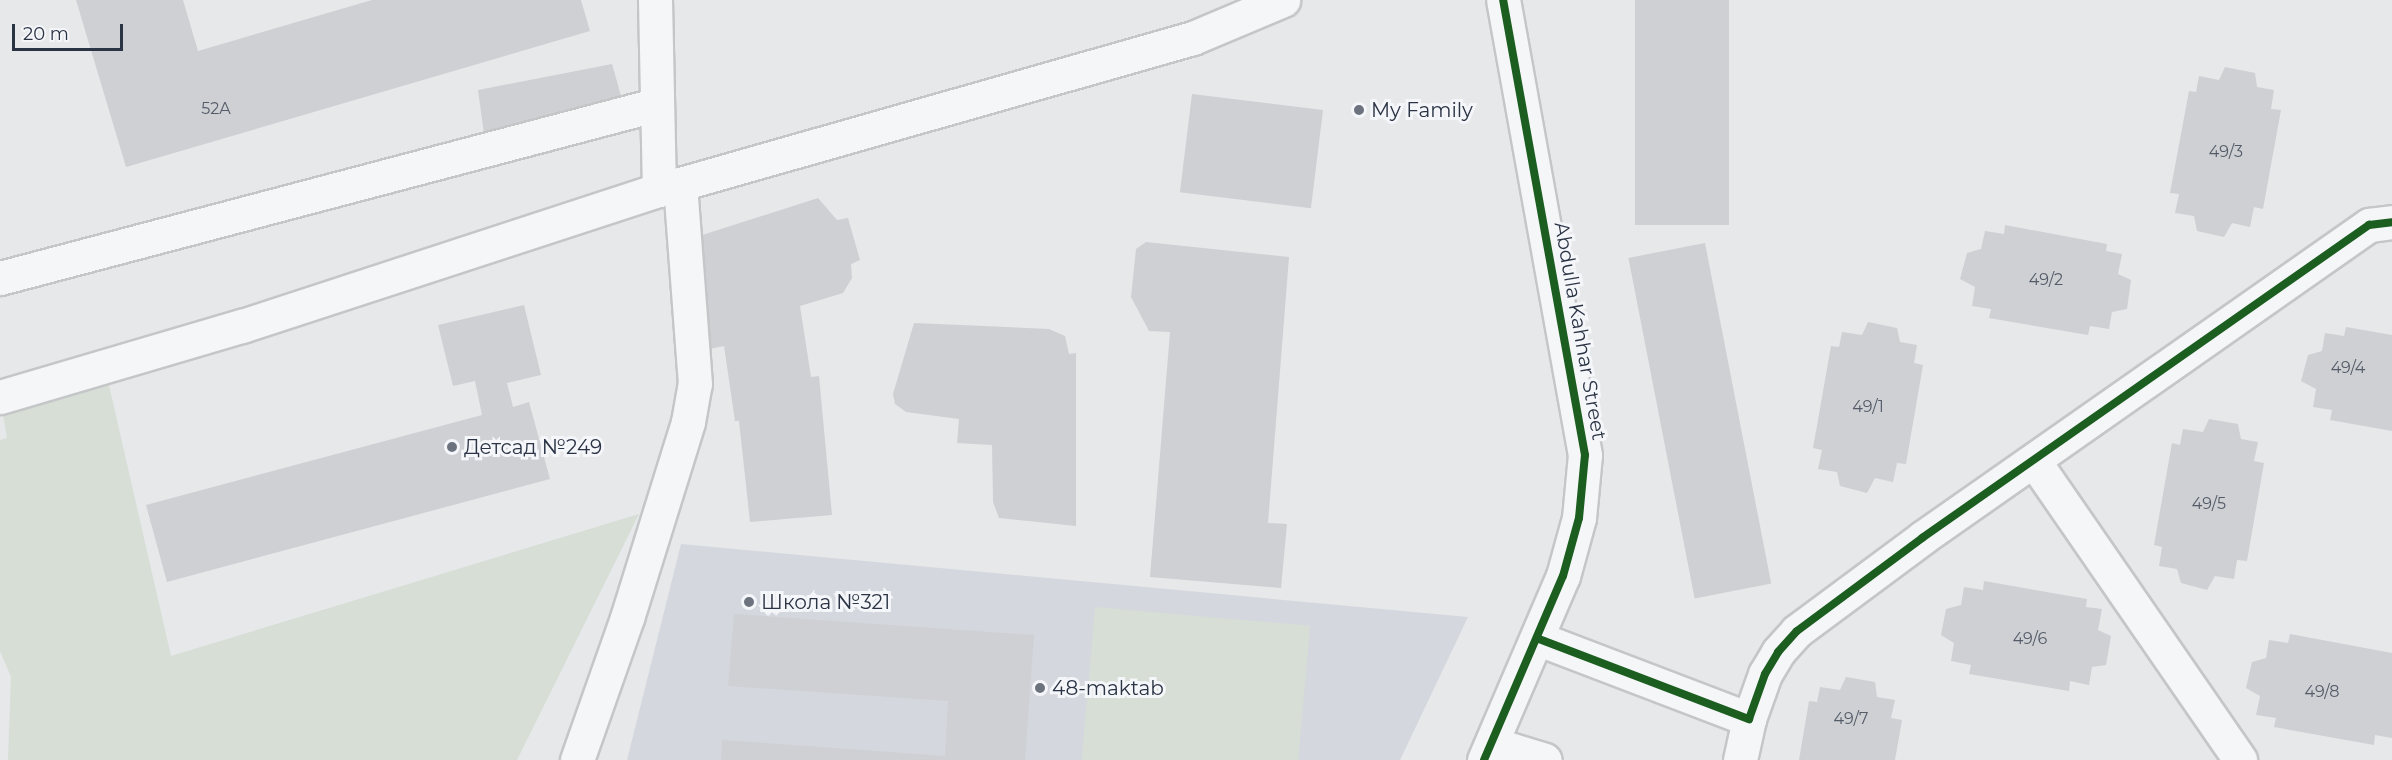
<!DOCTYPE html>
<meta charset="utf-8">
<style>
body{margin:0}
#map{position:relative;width:2392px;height:760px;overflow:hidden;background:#e6e8ea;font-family:Montserrat,sans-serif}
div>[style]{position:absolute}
.built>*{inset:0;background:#d4d7dd}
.green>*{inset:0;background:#d6ded6;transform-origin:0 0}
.building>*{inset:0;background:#ced0d3;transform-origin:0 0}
.roads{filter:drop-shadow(2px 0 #c4c6c8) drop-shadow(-2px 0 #c4c6c8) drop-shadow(0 2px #c4c6c8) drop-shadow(0 -2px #c4c6c8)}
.minor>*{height:33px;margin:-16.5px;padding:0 16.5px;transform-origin:16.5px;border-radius:16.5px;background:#f5f6f7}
.cycleway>*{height:8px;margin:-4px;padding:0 4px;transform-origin:4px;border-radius:4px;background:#1b5e20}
.dots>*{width:16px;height:16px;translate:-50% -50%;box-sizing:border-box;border:3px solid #f4f6f9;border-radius:50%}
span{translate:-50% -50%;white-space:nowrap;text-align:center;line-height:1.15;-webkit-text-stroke:6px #f4f6f9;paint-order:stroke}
.number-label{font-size:16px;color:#545c69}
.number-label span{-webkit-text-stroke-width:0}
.poi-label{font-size:20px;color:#2b3445}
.left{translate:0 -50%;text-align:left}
.street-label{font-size:20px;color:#2b3445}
.scale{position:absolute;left:12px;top:24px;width:111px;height:27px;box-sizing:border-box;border:3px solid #2b3445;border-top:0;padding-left:8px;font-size:18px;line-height:21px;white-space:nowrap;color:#2b3445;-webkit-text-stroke:4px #f4f6f9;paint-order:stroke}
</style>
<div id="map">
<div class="built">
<div style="clip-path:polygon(681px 544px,1468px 617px,1400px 760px,627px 760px)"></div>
</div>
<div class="green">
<div style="clip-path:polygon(108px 381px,171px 656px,639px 514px,517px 760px,8px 760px,11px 677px,0 651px,0 440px,7px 438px,2px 409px)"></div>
<div style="left:1095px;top:607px;width:216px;height:153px;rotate:5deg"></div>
</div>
<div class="building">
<div style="clip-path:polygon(76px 0,183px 0,198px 51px,372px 0,581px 0,590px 31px,126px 167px)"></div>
<div style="left:1635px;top:0;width:94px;height:225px"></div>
<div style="clip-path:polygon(612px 64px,621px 96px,484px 134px,478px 90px)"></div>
<div style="clip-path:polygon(2225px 67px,2255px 73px,2257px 87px,2274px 90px,2271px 109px,2281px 110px,2263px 209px,2254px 207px,2250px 227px,2232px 223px,2224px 237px,2197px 231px,2194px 216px,2175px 213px,2179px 194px,2170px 193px,2189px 91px,2196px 92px,2199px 76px,2219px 80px)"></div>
<div style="left:1192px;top:94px;width:132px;height:99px;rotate:7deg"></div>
<div style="clip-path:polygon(818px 198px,837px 220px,848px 218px,860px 260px,851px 264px,852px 278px,843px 293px,800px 306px,811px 377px,819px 376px,832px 515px,750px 522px,739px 421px,735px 421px,724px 346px,704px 350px,696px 237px)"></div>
<div style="clip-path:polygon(2005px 225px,2107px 244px,2106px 251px,2122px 254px,2118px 274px,2131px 280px,2127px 309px,2112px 312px,2109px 329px,2090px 326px,2088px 335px,1989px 318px,1991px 309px,1972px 306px,1975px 287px,1960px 279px,1967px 253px,1981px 249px,1985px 231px,2004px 234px)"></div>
<div style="clip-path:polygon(1146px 242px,1289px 257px,1268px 523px,1287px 524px,1281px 588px,1150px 577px,1170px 332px,1149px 331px,1131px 297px,1136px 249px)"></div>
<div style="left:1705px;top:243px;width:347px;height:78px;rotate:79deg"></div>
<div style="clip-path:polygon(524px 305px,541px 375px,507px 383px,513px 407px,529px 402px,550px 479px,167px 582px,146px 505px,482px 415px,475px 381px,453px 386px,438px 325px)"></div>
<div style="clip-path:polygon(1868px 322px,1897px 328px,1900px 342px,1917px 345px,1914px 363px,1923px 365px,1906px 464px,1897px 463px,1893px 482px,1875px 478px,1867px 493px,1840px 486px,1837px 472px,1818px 469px,1822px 450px,1813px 448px,1831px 346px,1839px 347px,1842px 332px,1862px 335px)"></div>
<div style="clip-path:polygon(914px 323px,1049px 329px,1065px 336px,1069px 354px,1076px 353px,1076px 526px,999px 518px,993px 502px,992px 445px,957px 443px,959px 419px,906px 412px,895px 404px,893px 394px)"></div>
<div style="clip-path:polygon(2346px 327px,2392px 335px,2392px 431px,2330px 420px,2332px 410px,2313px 407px,2316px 389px,2301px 381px,2308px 355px,2322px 351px,2325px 333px,2344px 336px)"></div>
<div style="clip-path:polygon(2209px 419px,2238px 424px,2241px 439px,2258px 442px,2254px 461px,2264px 463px,2247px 561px,2237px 560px,2234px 579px,2215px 576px,2207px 590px,2181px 583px,2177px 569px,2159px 566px,2162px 547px,2154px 545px,2172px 443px,2180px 445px,2183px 429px,2203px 432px)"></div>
<div style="clip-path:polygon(1984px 581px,2087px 599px,2086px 607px,2102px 609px,2098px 630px,2111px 636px,2106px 665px,2092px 667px,2089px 685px,2070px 681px,2069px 691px,1969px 674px,1971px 665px,1951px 661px,1954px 643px,1941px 635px,1946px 609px,1961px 605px,1964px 587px,1983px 590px)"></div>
<div style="clip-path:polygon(734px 614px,1034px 635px,1025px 760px,721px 760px,722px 740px,945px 756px,948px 701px,728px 686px)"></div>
<div style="clip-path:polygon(2290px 634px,2392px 653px,2392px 738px,2375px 735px,2374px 745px,2274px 727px,2276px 718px,2256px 715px,2260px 696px,2246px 688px,2252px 662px,2266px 658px,2269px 640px,2288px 643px)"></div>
<div style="clip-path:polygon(1846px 677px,1875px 682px,1877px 697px,1895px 700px,1891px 718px,1902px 720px,1895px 760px,1799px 760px,1809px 701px,1817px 702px,1820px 687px,1840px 690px)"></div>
</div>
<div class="roads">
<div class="minor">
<div style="left:655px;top:0;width:190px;rotate:88.8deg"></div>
<div style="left:0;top:278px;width:677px;rotate:-14.8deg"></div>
<div style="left:0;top:397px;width:252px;rotate:-16.4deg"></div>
<div style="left:242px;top:326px;width:439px;rotate:-18.1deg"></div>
<div style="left:659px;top:190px;width:555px;rotate:-15.89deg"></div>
<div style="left:1193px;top:38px;width:98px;rotate:-22.9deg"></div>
<div style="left:2034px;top:461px;width:363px;rotate:55.4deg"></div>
<div style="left:1539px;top:639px;width:225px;rotate:20.9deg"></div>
<div style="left:1749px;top:719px;width:48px;rotate:-70.4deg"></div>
<div style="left:1765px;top:674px;width:26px;rotate:-59deg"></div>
<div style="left:1778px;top:652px;width:28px;rotate:-48deg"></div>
<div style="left:1797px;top:631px;width:156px;rotate:-36.6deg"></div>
<div style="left:1922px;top:538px;width:546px;rotate:-35deg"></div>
<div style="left:2369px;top:225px;width:23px;rotate:-7deg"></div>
<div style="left:1493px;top:744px;width:54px;rotate:17.1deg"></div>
<div style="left:577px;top:760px;width:151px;rotate:-70.6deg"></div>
<div style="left:627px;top:618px;width:205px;rotate:-72.7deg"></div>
<div style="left:688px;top:422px;width:39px;rotate:-80deg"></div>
<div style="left:695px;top:384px;width:200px;rotate:-94.3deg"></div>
<div style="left:1484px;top:760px;width:200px;rotate:-66.8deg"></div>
<div style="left:1563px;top:576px;width:60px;rotate:-74.6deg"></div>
<div style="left:1579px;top:518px;width:63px;rotate:-84.6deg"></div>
<div style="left:1585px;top:455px;width:462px;rotate:-100.2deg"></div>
<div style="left:1740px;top:760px;width:42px;rotate:-77.6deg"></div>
</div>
</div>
<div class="cycleway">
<div style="left:1539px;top:639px;width:225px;rotate:20.9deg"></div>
<div style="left:1749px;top:719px;width:48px;rotate:-70.4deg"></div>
<div style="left:1765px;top:674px;width:26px;rotate:-59deg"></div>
<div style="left:1778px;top:652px;width:28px;rotate:-48deg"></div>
<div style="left:1797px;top:631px;width:156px;rotate:-36.6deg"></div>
<div style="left:1922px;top:538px;width:546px;rotate:-35deg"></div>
<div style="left:2369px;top:225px;width:23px;rotate:-7deg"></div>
<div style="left:1484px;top:760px;width:200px;rotate:-66.8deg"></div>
<div style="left:1563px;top:576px;width:60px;rotate:-74.6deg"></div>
<div style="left:1579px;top:518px;width:63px;rotate:-84.6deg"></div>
<div style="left:1585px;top:455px;width:462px;rotate:-100.2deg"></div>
</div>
<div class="dots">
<div style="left:1359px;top:110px;background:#6c737f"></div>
<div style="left:452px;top:447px;background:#6c737f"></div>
<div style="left:749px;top:602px;background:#6c737f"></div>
<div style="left:1040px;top:688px;background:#6c737f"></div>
</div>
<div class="number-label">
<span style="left:216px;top:109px">52A</span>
<span style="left:2226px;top:152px">49/3</span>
<span style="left:2046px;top:280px">49/2</span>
<span style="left:2348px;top:368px">49/4</span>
<span style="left:1868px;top:407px">49/1</span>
<span style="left:2209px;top:504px">49/5</span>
<span style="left:2030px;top:639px">49/6</span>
<span style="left:2322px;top:692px">49/8</span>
<span style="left:1851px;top:719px">49/7</span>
</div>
<div class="poi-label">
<span class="left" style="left:1371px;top:110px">My Family</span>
<span class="left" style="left:464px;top:447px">Детсад №249</span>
<span class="left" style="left:761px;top:602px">Школа №321</span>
<span class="left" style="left:1052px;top:688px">48-maktab</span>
</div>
<div class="street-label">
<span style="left:1580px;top:331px;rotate:80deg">Abdulla Kahhar Street</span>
</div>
<div class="scale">20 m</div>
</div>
